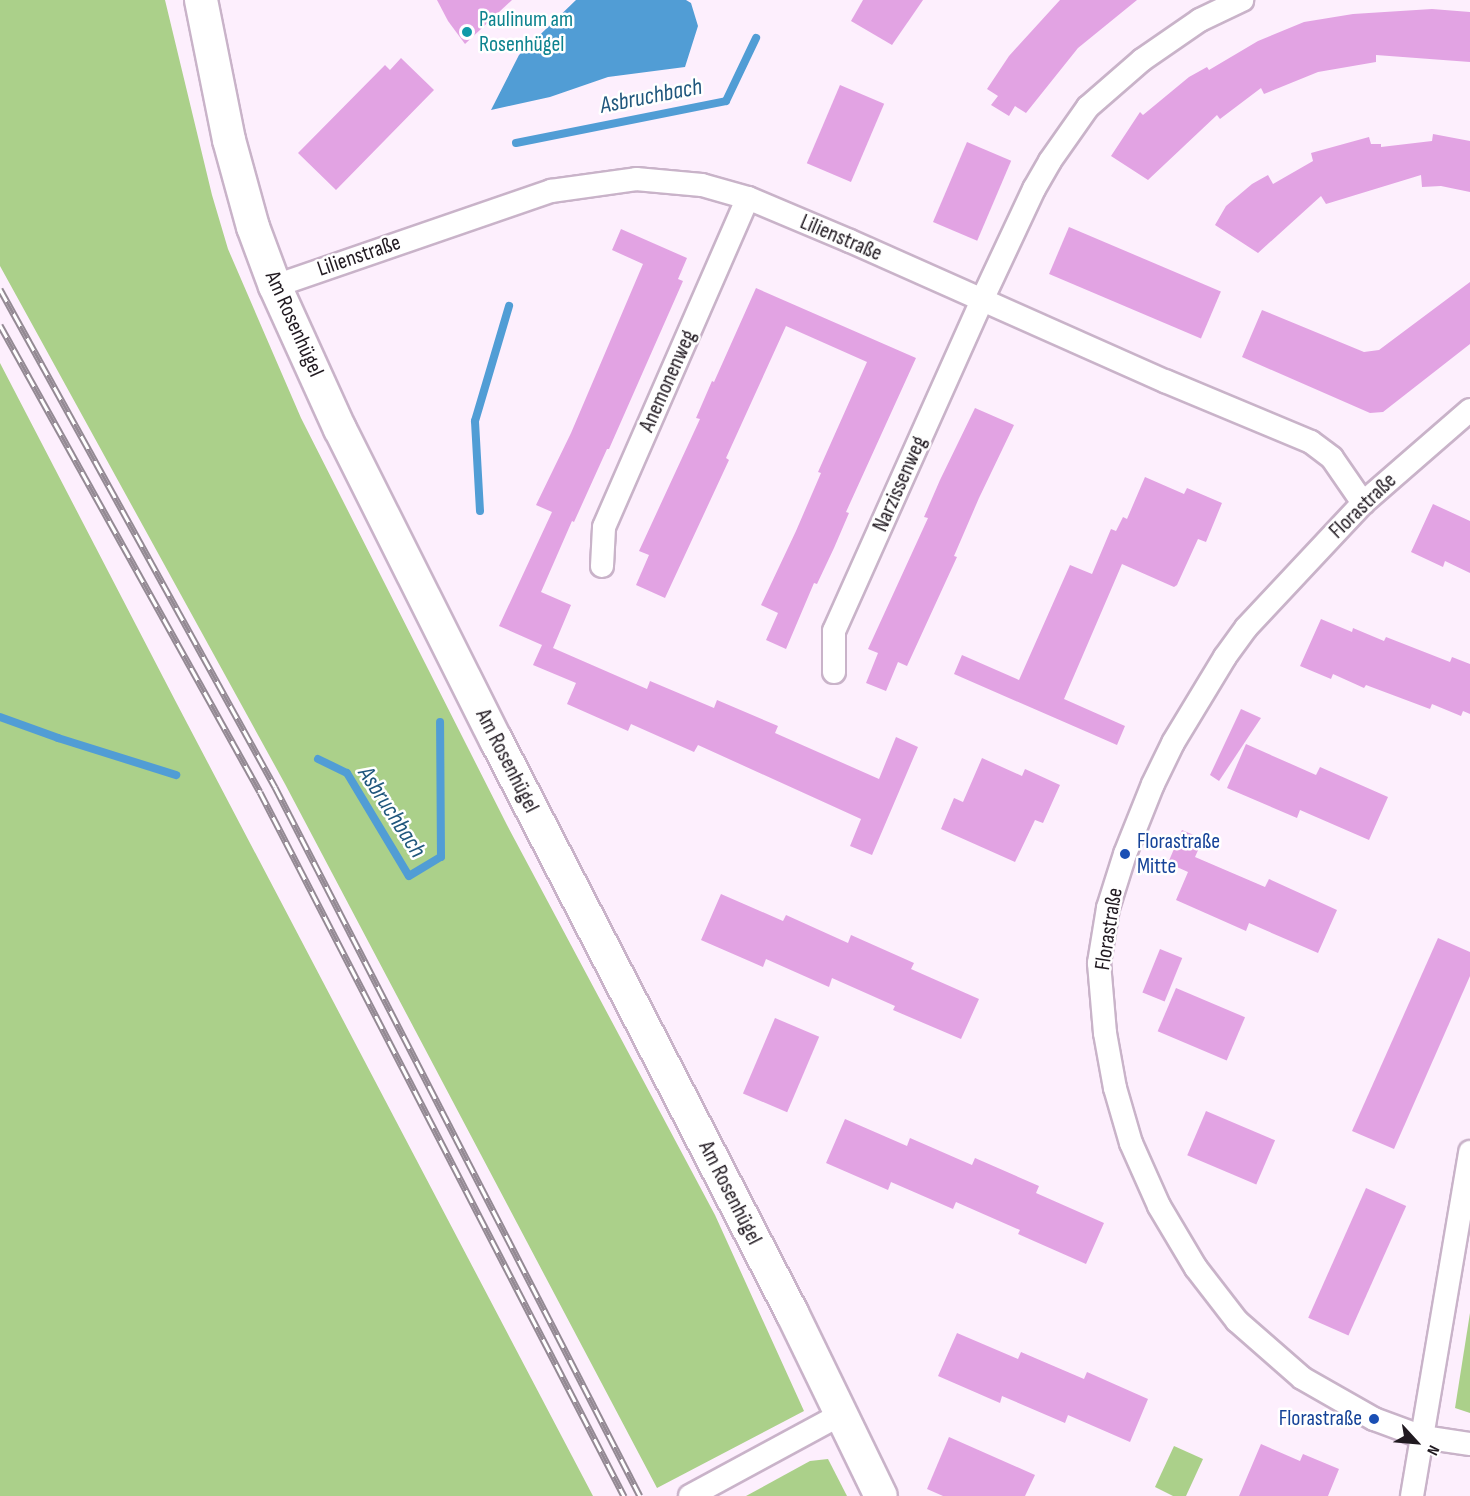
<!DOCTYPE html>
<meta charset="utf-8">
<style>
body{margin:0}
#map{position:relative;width:1470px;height:1496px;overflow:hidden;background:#fdeffd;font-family:"Sofia Sans Condensed",sans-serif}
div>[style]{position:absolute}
.green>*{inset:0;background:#abd08a}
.water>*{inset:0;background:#519dd5}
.stream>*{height:8px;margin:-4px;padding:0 4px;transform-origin:4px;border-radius:4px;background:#519dd5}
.building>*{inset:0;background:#e2a3e3;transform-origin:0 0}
.roads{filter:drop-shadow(2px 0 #c9b3c9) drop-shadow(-2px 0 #c9b3c9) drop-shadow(0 2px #c9b3c9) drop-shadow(0 -2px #c9b3c9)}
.street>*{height:22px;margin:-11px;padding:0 11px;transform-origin:11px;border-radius:11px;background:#fff}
.secondary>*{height:32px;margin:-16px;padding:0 16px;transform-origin:16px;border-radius:16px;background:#fff}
.rail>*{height:7px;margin-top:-3.5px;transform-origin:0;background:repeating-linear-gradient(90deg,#fff 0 14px,#948a94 0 28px);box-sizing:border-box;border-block:2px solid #948a94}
.dots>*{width:16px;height:16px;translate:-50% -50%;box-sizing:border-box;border:3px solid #fff;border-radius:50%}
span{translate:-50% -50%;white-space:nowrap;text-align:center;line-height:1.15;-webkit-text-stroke:5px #fff;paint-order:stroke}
.culture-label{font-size:22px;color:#0d838f}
.left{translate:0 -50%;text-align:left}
.street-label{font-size:22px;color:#211a21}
.transit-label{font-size:22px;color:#164399}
.right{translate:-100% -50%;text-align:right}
.water-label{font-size:24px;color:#20577d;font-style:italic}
.north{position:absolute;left:1386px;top:1412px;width:60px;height:60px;-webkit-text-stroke:4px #fff;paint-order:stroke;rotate:116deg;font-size:16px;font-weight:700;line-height:24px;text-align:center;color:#211a21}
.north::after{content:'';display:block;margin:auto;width:21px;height:27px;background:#211a21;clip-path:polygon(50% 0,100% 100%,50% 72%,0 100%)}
</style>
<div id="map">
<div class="green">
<div style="clip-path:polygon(0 0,165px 0,212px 195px,228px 249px,301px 418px,507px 825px,715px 1215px,804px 1411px,657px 1488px,285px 784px,0 266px)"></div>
<div style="clip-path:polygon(0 363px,177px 704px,593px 1496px,0 1496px)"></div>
<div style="clip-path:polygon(1470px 1313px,1470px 1413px,1455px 1408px)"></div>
<div style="clip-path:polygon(1174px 1446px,1203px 1459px,1186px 1496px,1173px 1496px,1155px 1487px)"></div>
<div style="clip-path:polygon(828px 1459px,847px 1496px,746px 1496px,810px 1461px)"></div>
</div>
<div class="water">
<div style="clip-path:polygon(576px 0,686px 0,691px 3px,698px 26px,685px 67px,608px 77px,550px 97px,491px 110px,519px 55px)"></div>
</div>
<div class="stream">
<div style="left:516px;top:143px;width:214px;rotate:-11.3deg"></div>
<div style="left:726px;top:101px;width:70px;rotate:-64.5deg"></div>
<div style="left:480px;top:511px;width:90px;rotate:-93.2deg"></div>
<div style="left:475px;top:421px;width:120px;rotate:-73.5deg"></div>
<div style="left:0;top:717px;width:62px;rotate:19.9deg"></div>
<div style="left:58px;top:738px;width:124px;rotate:17.4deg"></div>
<div style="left:318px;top:759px;width:32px;rotate:26deg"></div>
<div style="left:347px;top:773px;width:120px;rotate:59deg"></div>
<div style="left:409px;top:876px;width:37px;rotate:-31deg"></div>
<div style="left:441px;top:857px;width:135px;rotate:-90.4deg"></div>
</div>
<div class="building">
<div style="clip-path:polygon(437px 0,512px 0,465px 44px,448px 21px)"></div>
<div style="clip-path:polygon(863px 0,923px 0,892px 45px,851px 21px)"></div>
<div style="clip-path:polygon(1060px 0,1137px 0,1078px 48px,1026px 113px,1015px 106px,1009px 116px,991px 105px,998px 96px,987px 89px,1009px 56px)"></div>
<div style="clip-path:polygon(1432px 9px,1470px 12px,1470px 62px,1376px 55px,1376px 62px,1318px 72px,1264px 94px,1261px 88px,1220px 119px,1217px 115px,1148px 180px,1111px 156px,1140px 112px,1143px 115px,1189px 77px,1207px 67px,1209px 70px,1258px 41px,1304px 22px,1353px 14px)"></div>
<div style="clip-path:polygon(401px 58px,434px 90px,336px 190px,298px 153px,385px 65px,390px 70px)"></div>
<div style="left:840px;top:85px;width:48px;height:85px;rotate:23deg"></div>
<div style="clip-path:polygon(1433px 134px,1470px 141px,1470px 192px,1441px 186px,1422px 187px,1421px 175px,1326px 204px,1321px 196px,1258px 253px,1215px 225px,1226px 206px,1252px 184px,1268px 175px,1273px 184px,1313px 161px,1311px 153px,1369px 137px,1371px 144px,1381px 144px,1381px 147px,1432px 141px)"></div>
<div style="left:967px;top:142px;width:48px;height:87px;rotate:23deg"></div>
<div style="left:1069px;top:227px;width:165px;height:51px;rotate:23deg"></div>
<div style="clip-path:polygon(621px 229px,687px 258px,678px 279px,683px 281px,609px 449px,607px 449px,574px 522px,572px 521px,541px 592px,571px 605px,553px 648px,647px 689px,650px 681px,714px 708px,717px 700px,778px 726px,775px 733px,879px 779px,896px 737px,918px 747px,872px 855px,850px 846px,861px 819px,698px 745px,694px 752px,631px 724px,628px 731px,567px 704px,576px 683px,533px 665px,542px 645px,499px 626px,552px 512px,536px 505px,571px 433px,643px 264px,612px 250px)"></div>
<div style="clip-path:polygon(1470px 282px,1470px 344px,1383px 412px,1370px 413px,1242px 357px,1262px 310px,1364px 352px,1379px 350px)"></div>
<div style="clip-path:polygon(756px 288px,916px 358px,846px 512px,849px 513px,834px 548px,817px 584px,814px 583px,786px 649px,766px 640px,778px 613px,761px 605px,796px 531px,821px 473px,818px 472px,867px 362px,786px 326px,726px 458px,729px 460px,665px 598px,636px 585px,649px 555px,639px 551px,700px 419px,696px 418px,712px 381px,714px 382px)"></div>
<div style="clip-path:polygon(975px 408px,1014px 425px,979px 498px,954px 556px,957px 557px,907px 666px,898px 662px,886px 691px,866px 683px,878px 653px,868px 649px,928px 518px,924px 517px,940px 480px)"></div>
<div style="clip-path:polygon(1145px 477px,1184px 494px,1187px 488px,1222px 503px,1206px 542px,1198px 539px,1177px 585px,1174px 587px,1122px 564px,1107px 599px,1064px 699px,1125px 726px,1117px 745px,954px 674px,962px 655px,1019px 680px,1070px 565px,1092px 574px,1111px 529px,1116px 531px,1123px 517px,1127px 519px)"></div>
<div style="clip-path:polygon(1433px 504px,1470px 521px,1470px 573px,1445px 561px,1443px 567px,1411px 552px)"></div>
<div style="clip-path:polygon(1321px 619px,1352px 632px,1353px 628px,1384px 641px,1386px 637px,1450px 662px,1452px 657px,1470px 664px,1470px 714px,1463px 711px,1461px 716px,1432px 704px,1430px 709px,1366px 685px,1364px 688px,1333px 674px,1331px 679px,1300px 666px)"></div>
<div style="clip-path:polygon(1241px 709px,1261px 718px,1219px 781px,1210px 775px)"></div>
<div style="clip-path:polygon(1246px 744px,1316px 775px,1320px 767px,1388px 797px,1369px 840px,1300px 810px,1297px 818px,1227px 788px)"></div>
<div style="clip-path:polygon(982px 758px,1022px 776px,1025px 769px,1060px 785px,1043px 823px,1035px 820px,1015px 862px,941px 829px,954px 798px,963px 802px)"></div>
<div style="clip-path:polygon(1182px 830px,1203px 839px,1195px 857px,1265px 887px,1269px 879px,1337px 910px,1318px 953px,1249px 923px,1246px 931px,1176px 900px,1188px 872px,1168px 863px)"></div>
<div style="clip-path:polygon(721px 894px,783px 921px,786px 915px,848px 943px,851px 935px,914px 963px,911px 969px,979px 999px,961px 1039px,893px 1010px,895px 1006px,832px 978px,829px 987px,766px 959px,763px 967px,701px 940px)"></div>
<div style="clip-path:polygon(1438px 938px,1470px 952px,1470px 976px,1394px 1149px,1352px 1131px)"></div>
<div style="left:1160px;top:949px;width:24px;height:47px;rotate:22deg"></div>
<div style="left:1176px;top:988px;width:75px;height:47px;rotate:23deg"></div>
<div style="left:775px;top:1018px;width:48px;height:82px;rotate:23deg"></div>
<div style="left:1206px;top:1111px;width:75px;height:48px;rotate:23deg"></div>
<div style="clip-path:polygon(845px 1119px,907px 1146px,910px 1138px,972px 1165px,975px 1158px,1039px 1186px,1036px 1193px,1104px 1223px,1086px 1264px,1018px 1234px,1020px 1230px,956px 1202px,953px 1209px,891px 1182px,888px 1190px,826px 1163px)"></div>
<div style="left:1366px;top:1188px;width:44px;height:142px;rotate:24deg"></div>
<div style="clip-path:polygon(957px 1333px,1018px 1359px,1021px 1352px,1084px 1379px,1087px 1372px,1148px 1399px,1130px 1442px,1068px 1415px,1065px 1423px,1002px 1396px,1000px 1403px,938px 1376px)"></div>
<div style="clip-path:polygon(949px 1437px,1035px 1475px,1025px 1496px,943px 1496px,927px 1489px)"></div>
<div style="clip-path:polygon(1261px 1444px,1300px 1461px,1303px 1454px,1339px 1469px,1328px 1496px,1239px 1496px)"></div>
</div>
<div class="roads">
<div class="street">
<div style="left:275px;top:286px;width:292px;rotate:-19deg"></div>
<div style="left:551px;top:191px;width:86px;rotate:-8deg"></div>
<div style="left:636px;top:179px;width:66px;rotate:5.2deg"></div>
<div style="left:702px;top:185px;width:48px;rotate:15.8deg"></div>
<div style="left:748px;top:198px;width:111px;rotate:22.9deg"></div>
<div style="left:850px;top:241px;width:345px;rotate:24deg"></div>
<div style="left:1165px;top:381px;width:158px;rotate:22.7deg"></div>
<div style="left:1311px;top:442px;width:26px;rotate:37deg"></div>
<div style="left:1332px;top:458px;width:55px;rotate:55.4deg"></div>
<div style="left:1470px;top:410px;width:142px;rotate:139deg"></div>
<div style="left:1363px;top:503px;width:171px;rotate:133.1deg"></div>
<div style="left:1246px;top:628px;width:36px;rotate:126deg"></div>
<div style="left:1225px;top:657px;width:100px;rotate:121.2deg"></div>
<div style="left:1173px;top:743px;width:46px;rotate:116deg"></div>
<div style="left:1153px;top:784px;width:75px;rotate:111.8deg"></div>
<div style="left:1125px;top:854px;width:57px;rotate:107.5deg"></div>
<div style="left:1108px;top:908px;width:56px;rotate:99.3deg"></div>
<div style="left:1099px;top:963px;width:70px;rotate:85.1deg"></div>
<div style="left:1105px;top:1033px;width:56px;rotate:79.7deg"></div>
<div style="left:1115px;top:1088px;width:57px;rotate:73.8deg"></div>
<div style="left:1131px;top:1143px;width:69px;rotate:66deg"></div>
<div style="left:1159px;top:1206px;width:72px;rotate:59.2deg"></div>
<div style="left:1196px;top:1268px;width:67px;rotate:52.3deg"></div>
<div style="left:1237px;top:1321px;width:86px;rotate:41.2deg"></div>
<div style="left:1302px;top:1378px;width:83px;rotate:29.7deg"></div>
<div style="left:1374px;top:1419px;width:52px;rotate:20.2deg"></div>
<div style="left:1423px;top:1437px;width:48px;rotate:8.5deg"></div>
<div style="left:602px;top:566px;width:39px;rotate:-87deg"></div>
<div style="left:604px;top:527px;width:359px;rotate:-66.4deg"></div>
<div style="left:834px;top:672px;width:41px;rotate:-90deg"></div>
<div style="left:834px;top:631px;width:363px;rotate:-65.9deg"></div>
<div style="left:982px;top:300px;width:123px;rotate:-64.9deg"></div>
<div style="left:1034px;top:189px;width:32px;rotate:-60deg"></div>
<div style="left:1050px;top:161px;width:66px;rotate:-54.9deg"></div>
<div style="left:1088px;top:107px;width:72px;rotate:-41deg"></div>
<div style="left:1142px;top:60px;width:70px;rotate:-34.6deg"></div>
<div style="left:1200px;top:20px;width:47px;rotate:-25.5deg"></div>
<div style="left:690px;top:1496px;width:170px;rotate:-28.4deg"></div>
<div style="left:1412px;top:1496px;width:349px;rotate:-80.4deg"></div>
</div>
<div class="secondary">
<div style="left:201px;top:0;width:143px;rotate:78.7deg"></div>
<div style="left:229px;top:140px;width:90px;rotate:74.6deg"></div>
<div style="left:253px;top:227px;width:63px;rotate:69.6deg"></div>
<div style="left:275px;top:286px;width:157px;rotate:65.6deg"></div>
<div style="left:340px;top:429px;width:348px;rotate:63.4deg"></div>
<div style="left:496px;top:740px;width:645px;rotate:62.68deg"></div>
<div style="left:792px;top:1313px;width:203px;rotate:64.1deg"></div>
</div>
</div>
<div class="rail">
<div style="left:0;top:289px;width:569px;rotate:61.09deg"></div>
<div style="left:275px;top:787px;width:797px;rotate:62.76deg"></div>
<div style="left:0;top:325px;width:534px;rotate:60.89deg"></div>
<div style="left:260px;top:792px;width:793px;rotate:62.66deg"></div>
</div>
<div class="dots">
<div style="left:467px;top:32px;background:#0f9aa8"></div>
<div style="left:1125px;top:854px;background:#1a4fb4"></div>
<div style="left:1374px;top:1419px;background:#1a4fb4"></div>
</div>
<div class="culture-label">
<span class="left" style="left:479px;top:32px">Paulinum am<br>Rosenhügel</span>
</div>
<div class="street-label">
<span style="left:841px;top:238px;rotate:23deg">Lilienstraße</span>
<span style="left:359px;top:256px;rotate:-19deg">Lilienstraße</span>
<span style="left:294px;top:324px;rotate:66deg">Am Rosenhügel</span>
<span style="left:668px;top:381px;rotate:-66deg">Anemonenweg</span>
<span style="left:900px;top:484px;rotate:-66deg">Narzissenweg</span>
<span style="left:1363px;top:506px;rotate:-44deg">Florastraße</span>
<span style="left:507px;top:761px;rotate:63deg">Am Rosenhügel</span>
<span style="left:1109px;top:929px;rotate:-81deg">Florastraße</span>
<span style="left:730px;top:1193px;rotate:63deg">Am Rosenhügel</span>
</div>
<div class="transit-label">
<span class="left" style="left:1137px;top:854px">Florastraße<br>Mitte</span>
<span class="right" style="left:1362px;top:1419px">Florastraße</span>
</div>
<div class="water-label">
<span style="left:651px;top:96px;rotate:-11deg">Asbruchbach</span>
<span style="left:392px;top:812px;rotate:57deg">Asbruchbach</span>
</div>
<div class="north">N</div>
</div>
